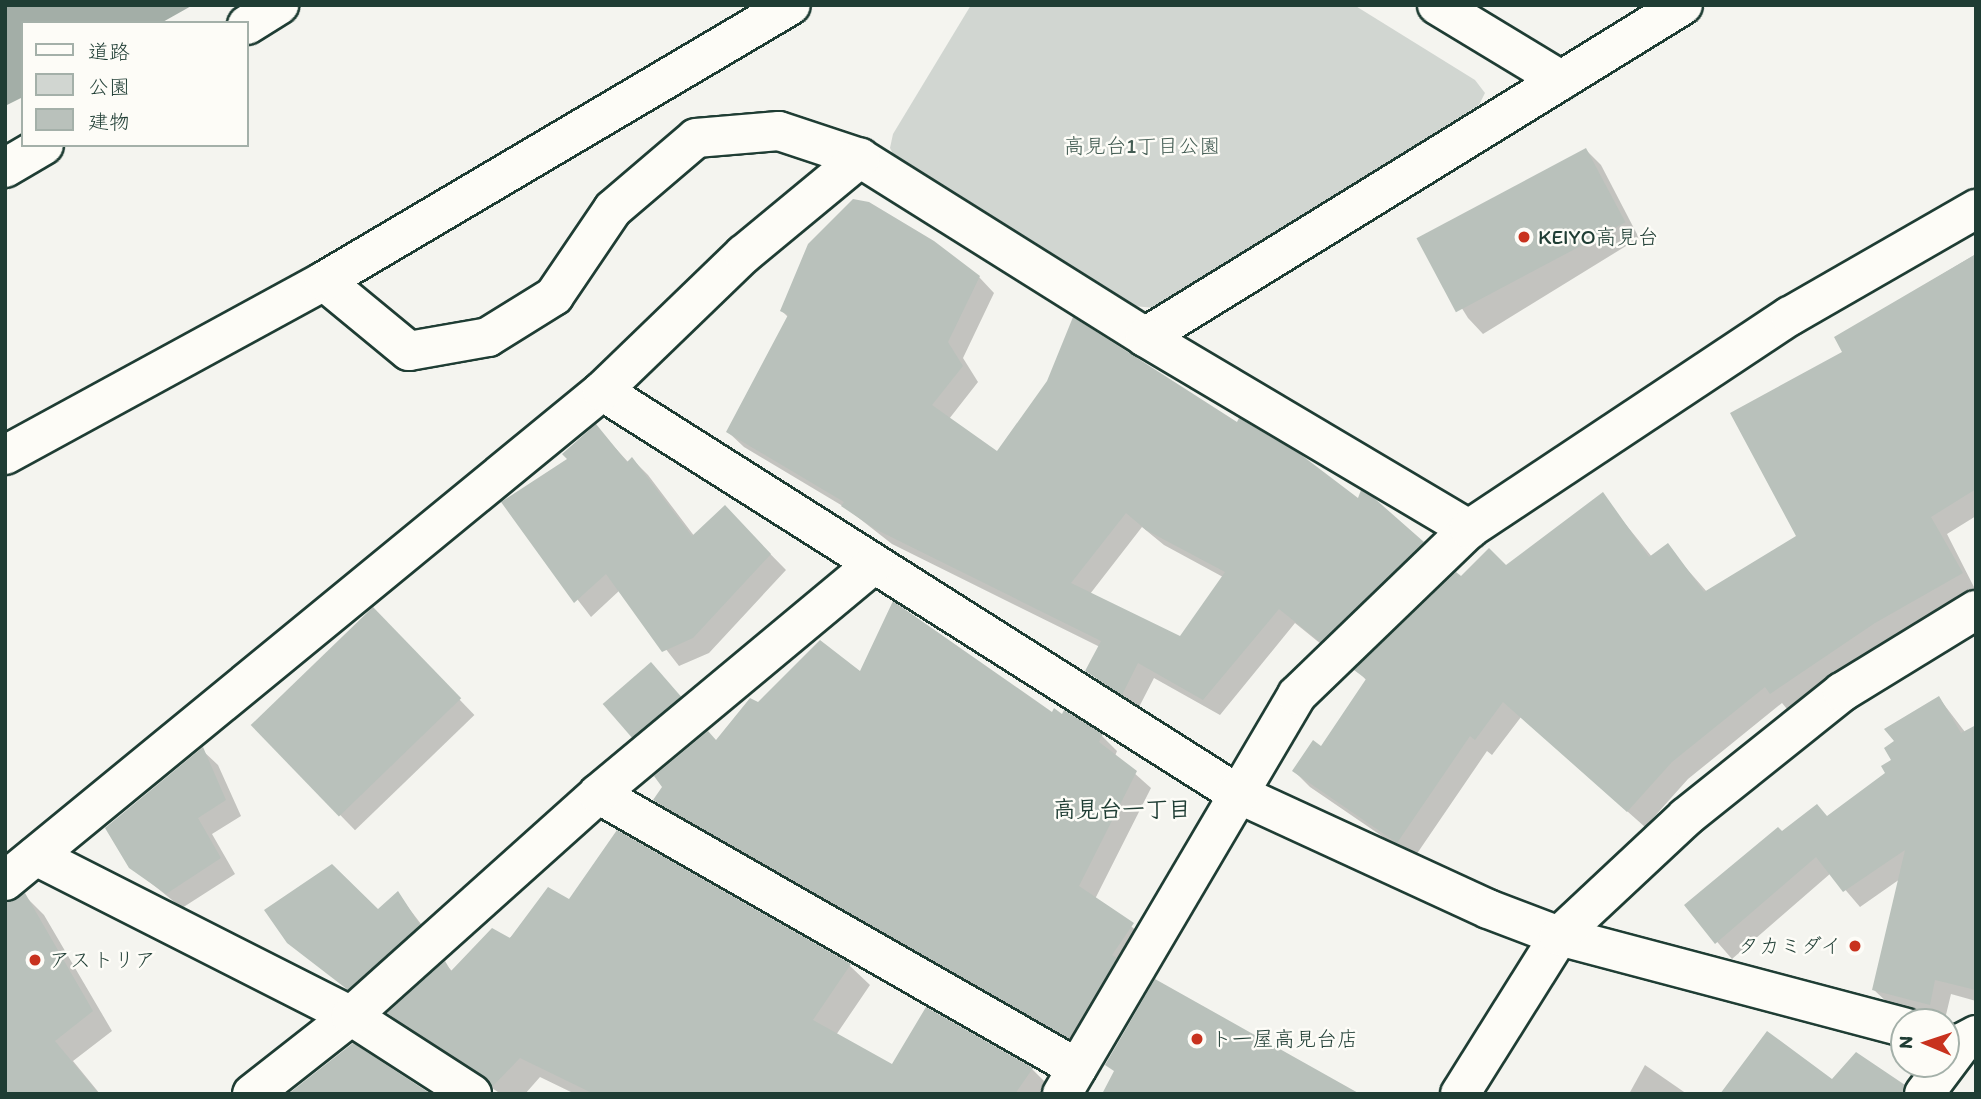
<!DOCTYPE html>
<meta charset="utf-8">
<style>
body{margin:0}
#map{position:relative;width:1981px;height:1099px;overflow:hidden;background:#f4f4ef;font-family:Itim,"Klee One",sans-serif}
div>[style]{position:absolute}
.green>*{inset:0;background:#d1d6d1}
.water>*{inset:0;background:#a3aea7}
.shadow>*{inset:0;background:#0003;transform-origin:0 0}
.building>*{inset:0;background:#b9c1bb;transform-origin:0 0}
.roads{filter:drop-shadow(2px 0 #1f3d34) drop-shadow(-2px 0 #1f3d34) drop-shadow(0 2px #1f3d34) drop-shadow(0 -2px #1f3d34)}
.street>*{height:38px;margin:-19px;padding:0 19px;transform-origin:19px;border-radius:19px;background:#fdfcf7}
.secondary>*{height:38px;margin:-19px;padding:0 19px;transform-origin:19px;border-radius:19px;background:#fdfcf7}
.dots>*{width:19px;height:19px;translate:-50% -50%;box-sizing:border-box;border:4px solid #fdfcf7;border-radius:50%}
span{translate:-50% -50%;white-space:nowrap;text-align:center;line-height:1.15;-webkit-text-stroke:5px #fdfcf7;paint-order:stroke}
.park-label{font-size:21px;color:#435c53}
.poi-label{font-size:21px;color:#1f3d34}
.left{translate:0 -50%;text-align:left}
.right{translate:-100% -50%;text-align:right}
.neighbourhood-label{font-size:23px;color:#1f3d34;font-weight:700}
.frame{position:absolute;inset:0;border:7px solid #1f3d34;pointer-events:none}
.legend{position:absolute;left:21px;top:21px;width:228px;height:126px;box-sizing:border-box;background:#fdfcf7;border:2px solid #a4b0a9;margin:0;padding:9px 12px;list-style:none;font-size:21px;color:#1f3d34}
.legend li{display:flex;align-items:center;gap:14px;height:35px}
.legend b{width:35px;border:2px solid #a4b0a9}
.north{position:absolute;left:1890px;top:1008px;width:70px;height:70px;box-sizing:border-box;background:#fdfcf7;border:2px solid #a4b0a9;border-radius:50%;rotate:272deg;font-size:19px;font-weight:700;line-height:28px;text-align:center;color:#1f3d34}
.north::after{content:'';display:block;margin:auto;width:24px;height:32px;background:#c8321e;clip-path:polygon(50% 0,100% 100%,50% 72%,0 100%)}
</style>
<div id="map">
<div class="green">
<div style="clip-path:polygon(971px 5px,1354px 5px,1475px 80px,1485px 93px,1479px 105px,1188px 288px,1155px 308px,1134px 306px,899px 165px,890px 148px,893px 134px)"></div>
</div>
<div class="water">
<div style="clip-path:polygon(5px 5px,193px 5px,161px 23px,23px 23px,23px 97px,5px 106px)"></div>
</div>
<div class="shadow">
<div style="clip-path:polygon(1586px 150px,1601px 165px,1639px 238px,1483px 334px,1468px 318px,1427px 252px)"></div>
<div style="clip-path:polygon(1976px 254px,1976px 516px,1947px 534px,1976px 591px,1892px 640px,1787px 709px,1782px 703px,1688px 779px,1645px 827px,1521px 717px,1492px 755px,1487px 751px,1414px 858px,1310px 787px,1294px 771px,1321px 748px,1367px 681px,1357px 670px,1461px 578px,1506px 567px,1602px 495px,1652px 557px,1667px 546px,1707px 592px,1798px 537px,1845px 353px,1836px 338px)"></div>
<div style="clip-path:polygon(evenodd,979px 277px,994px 293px,963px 358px,978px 382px,949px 419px,997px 454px,1373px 500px,1438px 559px,1337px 657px,1295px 623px,1220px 715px,1154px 678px,1138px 709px,1087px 671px,1100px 647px,892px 544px,846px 508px,744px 447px,728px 432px,789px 318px,782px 311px,979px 277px,1142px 527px,1164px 545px,1223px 577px,1181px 638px,1090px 594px,1142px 527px)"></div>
<div style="clip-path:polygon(596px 427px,629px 463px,632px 459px,648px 475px,695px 537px,740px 523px,786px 570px,709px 653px,679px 666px,620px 590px,591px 617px,503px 503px,570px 459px)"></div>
<div style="left:373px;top:610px;width:146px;height:166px;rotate:46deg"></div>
<div style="left:651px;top:664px;width:66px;height:62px;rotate:48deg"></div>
<div style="clip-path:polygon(861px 674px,1052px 715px,1102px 736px,1117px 751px,1115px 756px,1151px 788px,1095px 899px,1149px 940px,1085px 1053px,671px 816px,655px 800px,758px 704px)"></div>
<div style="clip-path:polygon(1939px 698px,1965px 732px,1976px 727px,1976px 1001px,1951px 994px,1945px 1019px,1890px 1005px,1874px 990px,1900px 879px,1860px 907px,1831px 873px,1732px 959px,1686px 906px,1782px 833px,1828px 818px,1887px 773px,1897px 741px)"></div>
<div style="clip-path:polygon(202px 750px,218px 765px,241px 816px,212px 834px,235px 874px,182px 908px,131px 867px)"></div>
<div style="clip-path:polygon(617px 832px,850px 966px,870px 985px,836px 1035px,892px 1066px,1032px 1069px,1052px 1089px,1048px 1094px,575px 1094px,540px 1077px,525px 1094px,501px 1094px,409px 1033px,389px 1013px,445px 964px,453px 972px,569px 902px)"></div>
<div style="clip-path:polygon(398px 894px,434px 941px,356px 994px,293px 946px,378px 911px)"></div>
<div style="clip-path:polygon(25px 896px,44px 915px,112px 1031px,73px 1061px,100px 1094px,5px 1094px)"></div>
<div style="clip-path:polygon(1645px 1065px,1687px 1094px,1629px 1094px)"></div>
</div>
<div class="building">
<div style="left:1586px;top:148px;width:84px;height:192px;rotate:62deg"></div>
<div style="clip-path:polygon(evenodd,853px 199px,869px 202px,934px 241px,980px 276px,948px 342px,963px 366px,932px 405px,997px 451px,1047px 381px,1073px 317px,1237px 422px,1239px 418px,1300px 454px,1358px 498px,1361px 490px,1374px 498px,1424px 542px,1320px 642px,1279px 609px,1203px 700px,1138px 663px,1122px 695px,1085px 671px,1101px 641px,875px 529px,841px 506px,844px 502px,726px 432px,788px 315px,780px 311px,808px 244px,853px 199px,1126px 513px,1146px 530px,1225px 572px,1180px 636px,1071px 583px,1126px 513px)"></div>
<div style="clip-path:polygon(1976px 254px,1976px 489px,1931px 517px,1963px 573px,1875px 623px,1770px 694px,1765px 687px,1672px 762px,1627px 812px,1503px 702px,1475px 740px,1470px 736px,1397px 843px,1292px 771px,1313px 740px,1321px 746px,1366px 679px,1354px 670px,1456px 572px,1461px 576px,1489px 548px,1506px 565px,1603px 492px,1649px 557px,1668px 543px,1704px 592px,1796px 536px,1730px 413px,1842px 352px,1834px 337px)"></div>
<div style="clip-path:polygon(596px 424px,627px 462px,632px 457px,692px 536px,725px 505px,771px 554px,693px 638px,662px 652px,606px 574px,574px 603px,501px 502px,567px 459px,562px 454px)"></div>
<div style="clip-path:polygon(893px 601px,1052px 712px,1054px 708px,1062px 714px,1064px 710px,1103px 734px,1099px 742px,1137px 771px,1079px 886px,1134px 923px,1112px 955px,1117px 958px,1069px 1038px,653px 800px,662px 787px,654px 776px,708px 731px,716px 740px,750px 698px,758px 702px,820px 640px,860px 671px)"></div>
<div style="left:373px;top:607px;width:127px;height:170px;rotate:46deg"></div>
<div style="left:651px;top:662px;width:46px;height:64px;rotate:49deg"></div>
<div style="clip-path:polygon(1939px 696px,1961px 733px,1976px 725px,1976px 990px,1935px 980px,1930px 1005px,1872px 990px,1905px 850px,1843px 892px,1816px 857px,1715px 944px,1684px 905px,1778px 827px,1782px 831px,1817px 804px,1827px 816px,1885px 773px,1881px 766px,1891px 760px,1884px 748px,1894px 741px,1884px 729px)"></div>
<div style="clip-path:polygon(203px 747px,226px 800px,198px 818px,221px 858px,166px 894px,129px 868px,105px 828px)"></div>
<div style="clip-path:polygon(617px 830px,851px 964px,813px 1020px,892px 1064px,926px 1007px,1033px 1068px,1015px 1094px,594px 1094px,520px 1058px,492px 1087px,484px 1076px,387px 1013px,445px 961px,451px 971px,492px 928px,510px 938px,548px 887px,569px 899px)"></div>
<div style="clip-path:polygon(332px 864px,378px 909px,398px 891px,420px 925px,348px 990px,287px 943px,264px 910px)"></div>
<div style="clip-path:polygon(25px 893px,93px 1011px,55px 1041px,99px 1094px,5px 1094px,5px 902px)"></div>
<div style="clip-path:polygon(1155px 979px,1360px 1094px,1102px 1094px,1114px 1071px,1105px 1065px)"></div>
<div style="clip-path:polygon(1767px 1031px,1832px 1079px,1856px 1052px,1905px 1085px,1903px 1094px,1720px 1094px)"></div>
<div style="clip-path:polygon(353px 1043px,431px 1094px,288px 1094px)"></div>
</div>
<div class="roads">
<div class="street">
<div style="left:1437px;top:5px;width:145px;rotate:31.2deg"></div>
<div style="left:247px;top:25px;width:38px;rotate:-32deg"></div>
<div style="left:5px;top:168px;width:45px;rotate:-30.5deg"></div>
<div style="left:324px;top:281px;width:110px;rotate:39.5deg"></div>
<div style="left:409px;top:351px;width:80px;rotate:-10deg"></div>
<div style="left:488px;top:337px;width:78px;rotate:-31.8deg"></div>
<div style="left:554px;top:296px;width:105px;rotate:-55.9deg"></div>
<div style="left:613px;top:209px;width:109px;rotate:-40.5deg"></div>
<div style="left:696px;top:138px;width:83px;rotate:-4.8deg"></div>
<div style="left:779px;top:131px;width:85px;rotate:18.4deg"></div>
<div style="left:860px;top:158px;width:337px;rotate:32.1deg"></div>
<div style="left:1145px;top:337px;width:632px;rotate:-31.68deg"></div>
<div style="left:1145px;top:337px;width:377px;rotate:30.7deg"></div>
<div style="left:602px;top:391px;width:751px;rotate:32.38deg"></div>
<div style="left:1236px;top:793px;width:277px;rotate:24.7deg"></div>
<div style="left:1488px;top:909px;width:76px;rotate:20.8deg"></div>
<div style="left:1559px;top:936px;width:357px;rotate:14.8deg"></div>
<div style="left:5px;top:455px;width:363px;rotate:-28.6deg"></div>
<div style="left:324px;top:281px;width:542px;rotate:-30.58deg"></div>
<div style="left:598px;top:794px;width:552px;rotate:29.77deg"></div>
<div style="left:36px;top:856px;width:353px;rotate:26.9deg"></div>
<div style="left:351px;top:1016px;width:144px;rotate:32.8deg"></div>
<div style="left:5px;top:881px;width:772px;rotate:-39.38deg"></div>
<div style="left:602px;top:391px;width:197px;rotate:-44deg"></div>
<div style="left:744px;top:254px;width:151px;rotate:-39.6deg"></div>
<div style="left:252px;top:1094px;width:126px;rotate:-38.2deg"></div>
<div style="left:351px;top:1016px;width:332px;rotate:-41.9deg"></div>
<div style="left:598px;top:794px;width:358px;rotate:-39.8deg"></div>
<div style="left:1062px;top:1094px;width:463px;rotate:-59.5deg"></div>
<div style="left:1297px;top:695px;width:239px;rotate:-44deg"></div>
<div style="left:1469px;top:529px;width:385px;rotate:-33.6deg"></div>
<div style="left:1790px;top:316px;width:215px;rotate:-29.9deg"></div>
<div style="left:1924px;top:1094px;width:65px;rotate:-53.1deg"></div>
<div style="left:1963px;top:1042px;width:15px;rotate:-28deg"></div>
</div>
<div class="secondary">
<div style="left:1460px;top:1094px;width:186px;rotate:-57.9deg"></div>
<div style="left:1559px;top:936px;width:174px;rotate:-43.1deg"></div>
<div style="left:1686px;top:817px;width:200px;rotate:-38.7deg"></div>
<div style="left:1842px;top:692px;width:157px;rotate:-31.5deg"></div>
</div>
</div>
<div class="dots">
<div style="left:1524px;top:237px;background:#c8321e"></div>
<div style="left:1855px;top:946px;background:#c8321e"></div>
<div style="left:35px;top:960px;background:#c8321e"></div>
<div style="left:1197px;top:1039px;background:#c8321e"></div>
</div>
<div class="park-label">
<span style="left:1142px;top:146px">高見台1丁目公園</span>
</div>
<div class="poi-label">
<span class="left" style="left:1538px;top:237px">KEIYO高見台</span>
<span class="right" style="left:1841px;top:946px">タカミダイ</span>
<span class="left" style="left:49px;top:960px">アストリア</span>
<span class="left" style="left:1211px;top:1039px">ト一屋高見台店</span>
</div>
<div class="neighbourhood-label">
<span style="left:1122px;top:809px">高見台一丁目</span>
</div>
<div class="frame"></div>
<ul class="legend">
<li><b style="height:9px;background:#fdfcf7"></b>道路</li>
<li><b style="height:19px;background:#d1d6d1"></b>公園</li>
<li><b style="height:19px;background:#b9c1bb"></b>建物</li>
</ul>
<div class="north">N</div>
</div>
